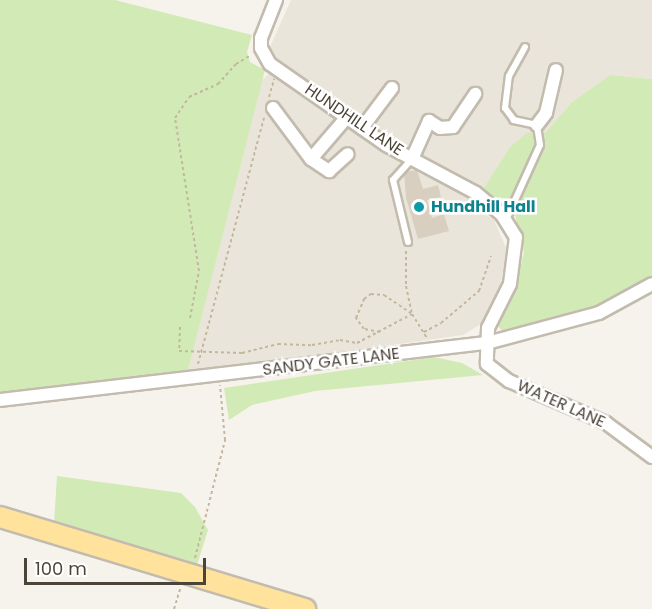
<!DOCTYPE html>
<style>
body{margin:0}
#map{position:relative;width:652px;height:609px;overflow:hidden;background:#f6f3ec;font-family:Poppins,sans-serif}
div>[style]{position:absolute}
.residential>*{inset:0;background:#eae5da}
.green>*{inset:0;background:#d2eab5}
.building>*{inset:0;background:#d8cfc1}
.path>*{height:2px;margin-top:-1px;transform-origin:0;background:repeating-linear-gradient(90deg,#c4b79f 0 3px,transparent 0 6px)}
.roads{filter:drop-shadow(2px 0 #c2bbae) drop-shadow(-2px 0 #c2bbae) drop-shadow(0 2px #c2bbae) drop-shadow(0 -2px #c2bbae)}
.service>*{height:6px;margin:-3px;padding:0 3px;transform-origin:3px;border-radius:3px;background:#fff}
.minor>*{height:12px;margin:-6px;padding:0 6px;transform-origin:6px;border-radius:6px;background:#fff}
.primary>*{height:20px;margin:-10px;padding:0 10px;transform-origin:10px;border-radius:10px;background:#ffe39c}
.dots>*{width:16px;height:16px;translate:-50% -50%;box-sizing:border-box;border:3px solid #fff;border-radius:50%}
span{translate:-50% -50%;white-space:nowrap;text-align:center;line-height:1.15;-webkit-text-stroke:5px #fff;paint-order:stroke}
.street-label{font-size:16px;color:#4b4439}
.culture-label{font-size:16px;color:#0d838f;font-weight:700}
.left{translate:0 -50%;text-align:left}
.scale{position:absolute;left:24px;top:558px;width:182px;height:27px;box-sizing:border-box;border:3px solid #4b4439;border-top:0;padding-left:8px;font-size:18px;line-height:21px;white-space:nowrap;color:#4b4439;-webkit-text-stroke:4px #fff;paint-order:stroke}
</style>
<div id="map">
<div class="residential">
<div style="clip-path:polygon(291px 0,652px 0,652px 79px,610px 75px,572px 102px,545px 133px,510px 147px,473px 206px,494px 220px,507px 250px,499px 292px,481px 324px,463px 335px,187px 374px,261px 81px,279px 64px,269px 49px)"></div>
</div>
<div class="green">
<div style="clip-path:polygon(0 0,115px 0,252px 35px,247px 52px,250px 62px,265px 70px,187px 374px,0 393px)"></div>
<div style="clip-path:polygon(610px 75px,652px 79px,652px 279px,593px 307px,502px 331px,496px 323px,514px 294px,524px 252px,513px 206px,482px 191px,510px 147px,527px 133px,545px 133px,572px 102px)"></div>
<div style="clip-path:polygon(434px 357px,462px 363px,483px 375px,315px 391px,252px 405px,229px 420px,224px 388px)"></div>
<div style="clip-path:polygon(57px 476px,181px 493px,195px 507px,208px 530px,197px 565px,54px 524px)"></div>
</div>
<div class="building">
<div style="clip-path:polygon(417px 170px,423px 189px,438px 185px,441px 197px,427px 200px,432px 218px,444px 214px,449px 231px,418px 239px,406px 198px,404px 172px)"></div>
</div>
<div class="path">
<div style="left:269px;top:97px;width:19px;rotate:-74deg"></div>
<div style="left:406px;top:251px;width:35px;rotate:90deg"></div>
<div style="left:406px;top:286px;width:29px;rotate:78deg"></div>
<div style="left:190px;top:318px;width:48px;rotate:-79.2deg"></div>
<div style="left:199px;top:271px;width:155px;rotate:-98.9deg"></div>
<div style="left:175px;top:118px;width:25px;rotate:-56deg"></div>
<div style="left:189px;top:97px;width:32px;rotate:-24deg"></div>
<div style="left:218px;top:84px;width:27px;rotate:-48deg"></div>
<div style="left:236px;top:64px;width:17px;rotate:-31deg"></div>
<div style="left:180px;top:327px;width:24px;rotate:92deg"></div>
<div style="left:179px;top:351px;width:63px;rotate:1.8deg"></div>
<div style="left:242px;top:353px;width:37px;rotate:-14deg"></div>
<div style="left:278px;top:344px;width:34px;rotate:2deg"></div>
<div style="left:312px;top:345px;width:28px;rotate:-10deg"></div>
<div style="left:340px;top:340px;width:17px;rotate:10deg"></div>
<div style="left:357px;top:343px;width:62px;rotate:-27.8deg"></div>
<div style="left:412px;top:314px;width:28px;rotate:58deg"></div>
<div style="left:380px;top:332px;width:16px;rotate:-169deg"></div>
<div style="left:364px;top:329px;width:14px;rotate:-126deg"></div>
<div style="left:356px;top:318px;width:21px;rotate:-67deg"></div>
<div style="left:364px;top:299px;width:9px;rotate:-36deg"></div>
<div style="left:371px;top:294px;width:13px;rotate:4deg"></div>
<div style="left:384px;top:295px;width:34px;rotate:34deg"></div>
<div style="left:424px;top:332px;width:19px;rotate:-28deg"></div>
<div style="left:441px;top:323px;width:50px;rotate:-40.1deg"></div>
<div style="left:479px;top:291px;width:37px;rotate:-71deg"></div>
<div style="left:198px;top:364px;width:256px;rotate:-75deg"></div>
<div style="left:195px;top:558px;width:122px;rotate:-75.7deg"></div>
<div style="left:225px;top:440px;width:55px;rotate:-95.2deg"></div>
<div style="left:174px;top:609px;width:21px;rotate:-73deg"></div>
</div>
<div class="roads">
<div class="service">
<div style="left:506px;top:220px;width:82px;rotate:-65.6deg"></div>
<div style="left:540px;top:145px;width:20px;rotate:-99deg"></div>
<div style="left:537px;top:125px;width:24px;rotate:-168deg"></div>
<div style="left:514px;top:120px;width:15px;rotate:-127deg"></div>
<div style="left:505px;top:108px;width:32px;rotate:-83deg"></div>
<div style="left:509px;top:76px;width:33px;rotate:-61deg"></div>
<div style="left:408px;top:242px;width:64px;rotate:-103.6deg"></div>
<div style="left:393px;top:180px;width:28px;rotate:-48deg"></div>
</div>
<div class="minor">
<div style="left:276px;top:0;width:41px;rotate:111.5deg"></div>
<div style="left:261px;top:38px;width:10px;rotate:90deg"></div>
<div style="left:261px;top:48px;width:18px;rotate:61deg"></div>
<div style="left:270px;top:64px;width:141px;rotate:34.9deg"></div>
<div style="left:386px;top:145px;width:102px;rotate:28.1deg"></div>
<div style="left:476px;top:193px;width:34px;rotate:40deg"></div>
<div style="left:502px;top:215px;width:26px;rotate:58deg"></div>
<div style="left:516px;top:237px;width:47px;rotate:97.3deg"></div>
<div style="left:510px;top:284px;width:49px;rotate:116.6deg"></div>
<div style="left:488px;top:328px;width:36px;rotate:92deg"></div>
<div style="left:487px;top:364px;width:28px;rotate:38deg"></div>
<div style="left:509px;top:381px;width:106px;rotate:23.4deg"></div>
<div style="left:606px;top:423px;width:57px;rotate:36.5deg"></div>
<div style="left:273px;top:108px;width:64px;rotate:53.3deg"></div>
<div style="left:347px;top:117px;width:55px;rotate:130.6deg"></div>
<div style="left:311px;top:159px;width:22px;rotate:34deg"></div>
<div style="left:329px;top:171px;width:25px;rotate:-42deg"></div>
<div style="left:537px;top:125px;width:15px;rotate:-53deg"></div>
<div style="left:546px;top:113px;width:44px;rotate:-76.9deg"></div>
<div style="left:362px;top:128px;width:50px;rotate:-53.1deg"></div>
<div style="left:412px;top:159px;width:42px;rotate:-65.9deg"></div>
<div style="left:429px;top:121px;width:13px;rotate:32deg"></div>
<div style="left:440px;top:128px;width:13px;rotate:-4deg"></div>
<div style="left:453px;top:127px;width:40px;rotate:-56deg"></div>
<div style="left:0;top:400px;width:490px;rotate:-6.7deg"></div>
<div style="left:487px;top:343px;width:116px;rotate:-15deg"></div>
<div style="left:599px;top:313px;width:60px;rotate:-28.7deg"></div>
</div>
<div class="primary">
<div style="left:0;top:517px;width:319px;rotate:16.8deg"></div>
</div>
</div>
<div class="dots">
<div style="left:419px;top:207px;background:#0f9aa8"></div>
</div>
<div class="street-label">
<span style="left:354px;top:120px;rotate:34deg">HUNDHILL LANE</span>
<span style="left:331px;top:362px;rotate:-7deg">SANDY GATE LANE</span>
<span style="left:561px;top:404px;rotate:24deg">WATER LANE</span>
</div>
<div class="culture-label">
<span class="left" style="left:431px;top:207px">Hundhill Hall</span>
</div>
<div class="scale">100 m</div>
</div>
